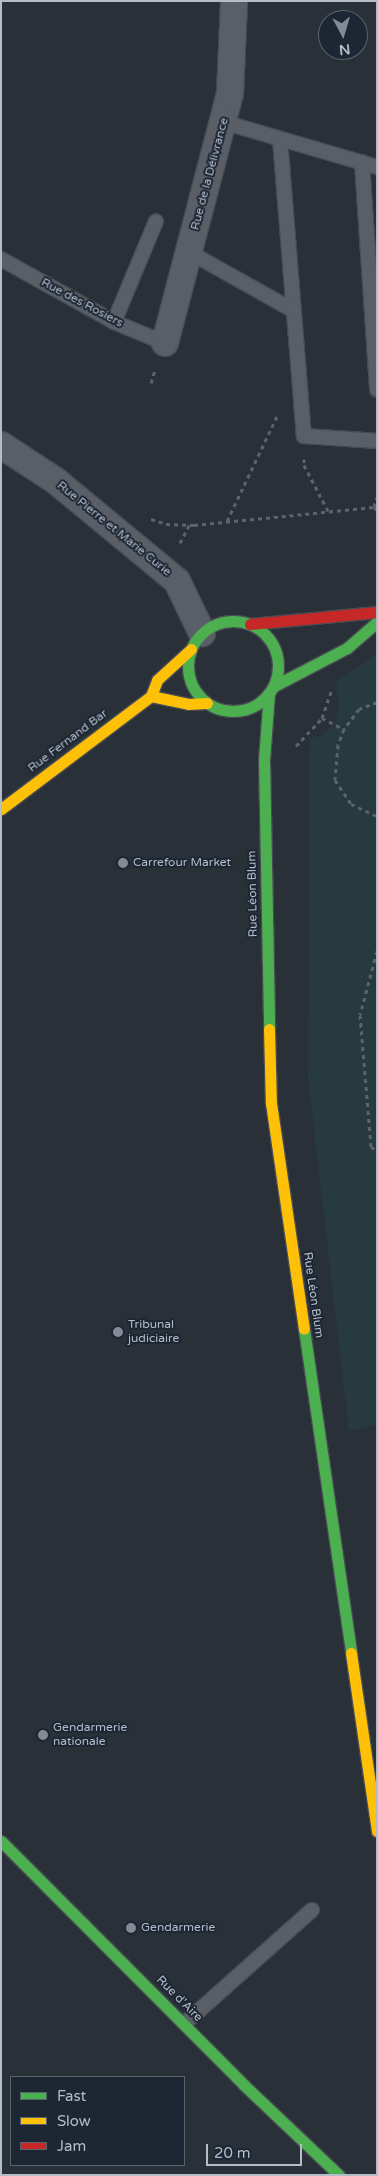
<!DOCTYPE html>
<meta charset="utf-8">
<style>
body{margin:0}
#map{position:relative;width:378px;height:2176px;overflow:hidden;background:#2a3038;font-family:"Varela Round",sans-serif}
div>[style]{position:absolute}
.green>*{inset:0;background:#273a3e}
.path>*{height:3px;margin-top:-1.5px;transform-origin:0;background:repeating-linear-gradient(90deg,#5d636a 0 4px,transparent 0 8px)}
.roads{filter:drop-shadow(1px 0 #484c53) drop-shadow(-1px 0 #484c53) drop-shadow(0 1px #484c53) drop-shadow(0 -1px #484c53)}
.lane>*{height:14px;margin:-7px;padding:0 7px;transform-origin:7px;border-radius:7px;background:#5a5e66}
.street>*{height:26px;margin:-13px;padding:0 13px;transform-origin:13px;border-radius:13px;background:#5a5e66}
.fast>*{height:11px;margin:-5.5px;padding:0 5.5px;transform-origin:5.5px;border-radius:5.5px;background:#4caf50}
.fast>.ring{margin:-5.5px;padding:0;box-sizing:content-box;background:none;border:11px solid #4caf50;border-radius:50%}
.slow>*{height:11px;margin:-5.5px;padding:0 5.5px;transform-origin:5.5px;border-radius:5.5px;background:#ffc107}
.jam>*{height:11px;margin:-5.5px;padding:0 5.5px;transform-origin:5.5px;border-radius:5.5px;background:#c62828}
.dots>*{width:14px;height:14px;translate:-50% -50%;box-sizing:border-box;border:2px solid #1d2633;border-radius:50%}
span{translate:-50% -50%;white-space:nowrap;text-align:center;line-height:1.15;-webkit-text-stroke:4px #1d2633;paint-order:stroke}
.street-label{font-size:12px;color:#b4bcc9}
.poi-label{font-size:12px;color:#b4bcc9}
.left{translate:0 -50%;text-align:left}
.frame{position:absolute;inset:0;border:2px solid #b4bcc9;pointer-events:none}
.legend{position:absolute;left:10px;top:2076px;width:175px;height:90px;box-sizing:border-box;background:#1d2633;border:1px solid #59626f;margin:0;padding:6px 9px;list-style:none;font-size:15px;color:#b4bcc9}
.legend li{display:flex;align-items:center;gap:10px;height:25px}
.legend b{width:25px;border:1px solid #59626f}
.north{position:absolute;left:318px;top:10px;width:50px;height:50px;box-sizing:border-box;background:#1d2633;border:1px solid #59626f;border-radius:50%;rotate:174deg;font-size:14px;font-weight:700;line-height:20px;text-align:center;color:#b4bcc9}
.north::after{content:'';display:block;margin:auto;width:18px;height:22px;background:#848b96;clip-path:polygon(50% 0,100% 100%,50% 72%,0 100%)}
.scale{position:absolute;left:206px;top:2144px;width:96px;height:22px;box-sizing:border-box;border:2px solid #b4bcc9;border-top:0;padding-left:6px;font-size:15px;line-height:18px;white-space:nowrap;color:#b4bcc9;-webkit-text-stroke:4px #1d2633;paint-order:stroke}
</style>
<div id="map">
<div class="green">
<div style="clip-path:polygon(377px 653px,377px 1424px,349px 1431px,308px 1077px,310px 738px,323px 735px,335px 724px,339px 709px,336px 682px)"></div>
</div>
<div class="path">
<div style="left:151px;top:383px;width:14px;rotate:-73deg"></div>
<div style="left:304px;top:459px;width:6px;rotate:90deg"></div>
<div style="left:304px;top:465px;width:52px;rotate:62.4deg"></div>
<div style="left:374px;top:507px;width:10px;rotate:-73deg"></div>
<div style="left:151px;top:519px;width:16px;rotate:18deg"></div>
<div style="left:166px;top:524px;width:28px;rotate:2deg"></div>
<div style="left:194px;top:525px;width:181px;rotate:-5.7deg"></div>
<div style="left:374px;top:507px;width:5px;rotate:53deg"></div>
<div style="left:227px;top:521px;width:116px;rotate:-64.5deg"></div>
<div style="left:180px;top:543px;width:20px;rotate:-63deg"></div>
<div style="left:377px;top:702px;width:19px;rotate:159deg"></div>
<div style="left:359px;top:709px;width:25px;rotate:127deg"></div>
<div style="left:344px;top:729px;width:17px;rotate:111deg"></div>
<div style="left:338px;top:745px;width:35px;rotate:95deg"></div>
<div style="left:335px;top:780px;width:29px;rotate:56deg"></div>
<div style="left:351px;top:804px;width:29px;rotate:25deg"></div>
<div style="left:322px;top:718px;width:25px;rotate:27deg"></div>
<div style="left:296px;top:746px;width:38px;rotate:-47deg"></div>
<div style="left:322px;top:718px;width:28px;rotate:-71deg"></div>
<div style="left:377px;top:951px;width:66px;rotate:104.9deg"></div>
<div style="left:360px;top:1015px;width:132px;rotate:85.2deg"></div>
<div style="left:371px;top:1147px;width:7px;rotate:27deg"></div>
</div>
<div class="roads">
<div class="lane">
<div style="left:223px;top:122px;width:160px;rotate:16.3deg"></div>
<div style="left:280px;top:139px;width:298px;rotate:85.4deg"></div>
<div style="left:304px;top:436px;width:73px;rotate:3.9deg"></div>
<div style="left:362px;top:162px;width:228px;rotate:86.2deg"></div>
<div style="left:189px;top:252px;width:120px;rotate:29.3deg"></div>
<div style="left:1px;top:259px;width:129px;rotate:29.1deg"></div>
<div style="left:114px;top:322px;width:55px;rotate:22.4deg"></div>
<div style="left:114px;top:322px;width:109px;rotate:-67.4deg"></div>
<div style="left:185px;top:2023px;width:170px;rotate:-41.7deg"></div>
</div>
<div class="street">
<div style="left:165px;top:343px;width:257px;rotate:-75.4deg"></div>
<div style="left:230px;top:94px;width:93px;rotate:-87.5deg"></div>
<div style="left:1px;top:445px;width:66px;rotate:33.2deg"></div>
<div style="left:56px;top:481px;width:157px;rotate:39.6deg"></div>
<div style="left:177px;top:581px;width:58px;rotate:64.3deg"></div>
</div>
<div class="fast">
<div class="ring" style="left:188px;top:621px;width:79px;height:79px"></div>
<div style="left:274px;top:686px;width:82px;rotate:-27.5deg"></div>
<div style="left:347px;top:648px;width:40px;rotate:-41deg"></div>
<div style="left:269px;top:693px;width:66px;rotate:94.3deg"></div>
<div style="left:264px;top:759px;width:270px;rotate:88.9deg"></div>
<div style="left:304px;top:1329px;width:327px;rotate:81.7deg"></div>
<div style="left:1px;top:1841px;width:344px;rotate:45.1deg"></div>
<div style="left:244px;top:2085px;width:131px;rotate:43.5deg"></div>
</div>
<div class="slow">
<div style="left:151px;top:696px;width:38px;rotate:12deg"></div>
<div style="left:188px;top:704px;width:19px;rotate:-3deg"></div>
<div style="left:1px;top:809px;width:188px;rotate:-37deg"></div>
<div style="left:151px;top:696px;width:17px;rotate:-69deg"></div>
<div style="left:157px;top:680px;width:46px;rotate:-42.4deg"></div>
<div style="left:269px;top:1029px;width:74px;rotate:88.5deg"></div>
<div style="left:271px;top:1103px;width:228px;rotate:81.7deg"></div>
<div style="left:351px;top:1653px;width:180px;rotate:81.7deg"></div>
</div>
<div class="jam">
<div style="left:250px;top:624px;width:128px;rotate:-5.4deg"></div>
</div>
</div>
<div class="dots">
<div style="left:123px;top:863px;background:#848b96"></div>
<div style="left:118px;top:1332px;background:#848b96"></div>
<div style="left:43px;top:1735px;background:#848b96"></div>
<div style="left:131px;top:1928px;background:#848b96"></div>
</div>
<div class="street-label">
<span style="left:210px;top:174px;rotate:-75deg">Rue de la Délivrance</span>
<span style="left:82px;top:303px;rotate:28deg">Rue des Rosiers</span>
<span style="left:114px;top:529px;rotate:39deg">Rue Pierre et Marie Curie</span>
<span style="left:68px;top:741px;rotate:-37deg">Rue Fernand Bar</span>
<span style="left:253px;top:894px;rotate:-91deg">Rue Léon Blum</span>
<span style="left:313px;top:1295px;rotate:82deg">Rue Léon Blum</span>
<span style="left:179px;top:1999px;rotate:45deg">Rue d'Aire</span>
</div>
<div class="poi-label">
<span class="left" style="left:133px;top:863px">Carrefour Market</span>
<span class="left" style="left:128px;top:1332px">Tribunal<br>judiciaire</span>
<span class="left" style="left:53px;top:1735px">Gendarmerie<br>nationale</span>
<span class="left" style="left:141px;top:1928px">Gendarmerie</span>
</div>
<div class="frame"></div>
<ul class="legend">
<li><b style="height:6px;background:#4caf50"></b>Fast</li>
<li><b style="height:6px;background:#ffc107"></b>Slow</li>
<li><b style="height:6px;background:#c62828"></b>Jam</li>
</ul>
<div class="north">N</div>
<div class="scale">20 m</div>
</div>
